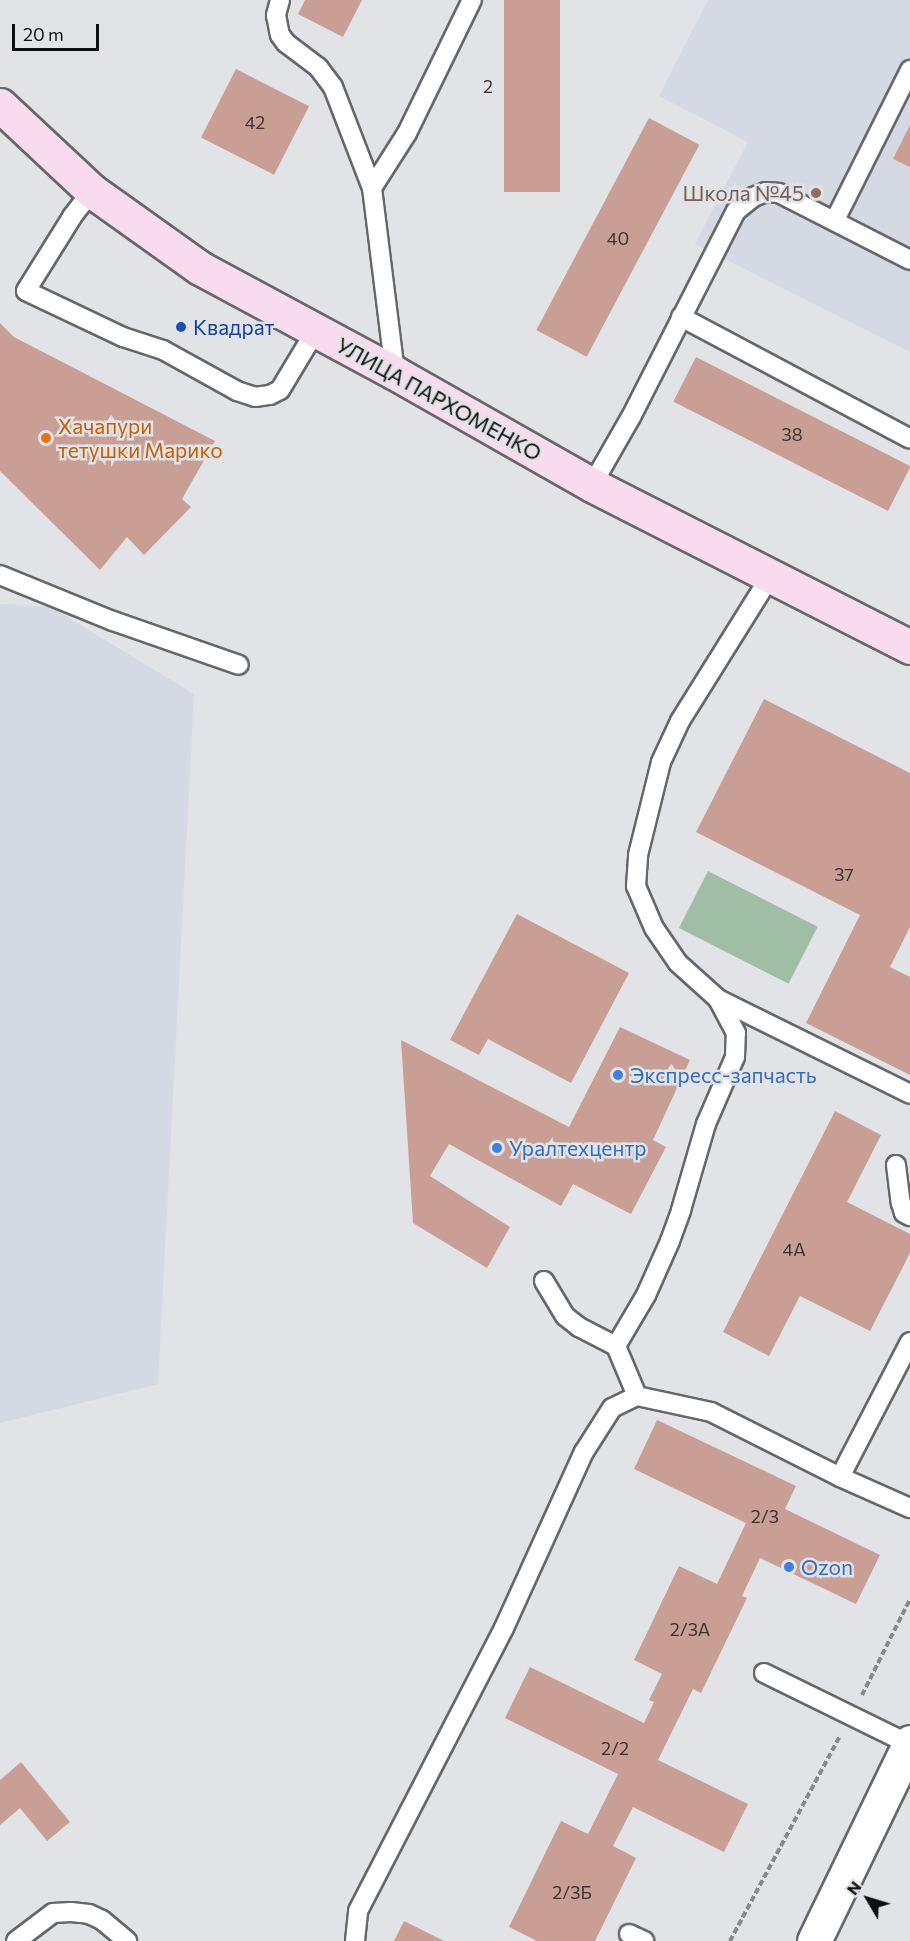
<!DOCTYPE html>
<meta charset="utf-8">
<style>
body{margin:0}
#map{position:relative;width:910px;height:1941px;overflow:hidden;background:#e1e3e7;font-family:Commissioner,sans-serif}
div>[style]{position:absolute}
.built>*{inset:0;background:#d4d9e4}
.green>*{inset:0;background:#a0bda5;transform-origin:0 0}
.building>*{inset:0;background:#c99e95;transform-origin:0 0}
.path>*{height:4px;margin-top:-2px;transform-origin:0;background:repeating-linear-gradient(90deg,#88898c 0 6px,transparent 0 9px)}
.roads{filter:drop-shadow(2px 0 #65676a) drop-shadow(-2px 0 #65676a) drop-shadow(0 2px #65676a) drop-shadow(0 -2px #65676a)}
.service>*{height:18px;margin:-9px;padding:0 9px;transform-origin:9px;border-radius:9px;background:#fff}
.tertiary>*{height:33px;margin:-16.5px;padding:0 16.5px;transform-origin:16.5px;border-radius:16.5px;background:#fff}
.secondary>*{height:33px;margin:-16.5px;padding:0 16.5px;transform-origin:16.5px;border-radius:16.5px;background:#f9dbee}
.dots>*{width:16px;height:16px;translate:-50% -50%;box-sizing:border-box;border:3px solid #e1e3e7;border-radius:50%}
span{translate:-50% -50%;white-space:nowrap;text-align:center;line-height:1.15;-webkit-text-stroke:5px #e1e3e7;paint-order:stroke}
.number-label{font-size:18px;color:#3d3331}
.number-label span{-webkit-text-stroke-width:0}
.education-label{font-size:21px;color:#785e54}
.right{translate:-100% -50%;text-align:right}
.transit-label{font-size:21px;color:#164399}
.left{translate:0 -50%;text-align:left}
.street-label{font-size:21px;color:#0e0f10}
.food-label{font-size:21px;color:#c56008}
.shop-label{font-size:21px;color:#366cbe}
.north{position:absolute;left:838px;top:1869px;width:60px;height:60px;-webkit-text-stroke:4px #e1e3e7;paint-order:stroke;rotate:308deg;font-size:16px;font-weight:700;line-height:24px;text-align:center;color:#0e0f10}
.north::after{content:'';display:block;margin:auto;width:21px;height:27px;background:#0e0f10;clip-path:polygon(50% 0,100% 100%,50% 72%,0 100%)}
.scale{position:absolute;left:12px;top:24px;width:87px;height:27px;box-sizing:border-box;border:3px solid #0e0f10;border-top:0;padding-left:8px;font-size:18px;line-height:21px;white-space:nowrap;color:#0e0f10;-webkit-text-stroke:4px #e1e3e7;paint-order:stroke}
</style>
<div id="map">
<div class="built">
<div style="clip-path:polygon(708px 0,910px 0,910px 352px,695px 244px,748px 142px,659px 96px)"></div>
<div style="clip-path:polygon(0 604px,51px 607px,194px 694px,158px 1384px,0 1423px)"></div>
</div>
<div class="green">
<div style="left:708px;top:871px;width:123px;height:64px;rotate:27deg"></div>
</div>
<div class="building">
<div style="clip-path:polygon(305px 0,362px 0,343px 37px,298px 14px)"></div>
<div style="left:504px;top:0;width:56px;height:192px"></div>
<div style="left:236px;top:69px;width:82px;height:77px;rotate:27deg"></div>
<div style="left:649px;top:118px;width:57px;height:240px;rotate:28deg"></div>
<div style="clip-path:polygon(910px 125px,910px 167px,893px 159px)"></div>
<div style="clip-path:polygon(0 323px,14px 337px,215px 441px,182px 499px,191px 507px,144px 555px,127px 537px,100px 570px,0 471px)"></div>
<div style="left:696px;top:357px;width:241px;height:50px;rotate:27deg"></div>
<div style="clip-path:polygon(764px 699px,910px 773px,910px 927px,890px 967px,910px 977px,910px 1075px,806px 1023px,860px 915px,696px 832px)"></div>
<div style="clip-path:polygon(517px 914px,629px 973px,571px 1083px,488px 1039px,479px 1055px,450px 1040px)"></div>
<div style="clip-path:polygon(620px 1027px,690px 1060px,653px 1140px,666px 1147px,631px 1214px,573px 1184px,561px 1206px,449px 1144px,430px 1176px,510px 1227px,487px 1268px,413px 1223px,401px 1040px,569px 1127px)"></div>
<div style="clip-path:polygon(835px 1111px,881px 1135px,847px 1202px,910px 1234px,910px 1253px,870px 1331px,800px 1296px,769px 1356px,723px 1332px)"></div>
<div style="clip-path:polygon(657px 1420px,796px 1486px,785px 1509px,880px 1555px,856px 1604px,760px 1558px,742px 1596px,747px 1598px,701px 1693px,693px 1689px,658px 1760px,748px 1804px,724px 1852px,633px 1807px,613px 1846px,636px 1858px,595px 1941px,537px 1941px,509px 1927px,561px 1821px,588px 1834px,618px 1774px,505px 1718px,530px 1667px,644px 1723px,654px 1702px,649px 1700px,662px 1674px,634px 1660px,679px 1566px,717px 1584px,746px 1523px,634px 1469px)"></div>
<div style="clip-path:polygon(21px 1762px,70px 1822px,47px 1841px,20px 1808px,0 1825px,0 1780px)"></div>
<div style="clip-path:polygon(404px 1921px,444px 1941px,394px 1941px)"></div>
</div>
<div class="path">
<div style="left:862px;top:1695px;width:107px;rotate:-63.4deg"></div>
<div style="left:730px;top:1941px;width:233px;rotate:-61.8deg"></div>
</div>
<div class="roads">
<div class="service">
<div style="left:280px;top:0;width:16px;rotate:105deg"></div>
<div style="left:276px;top:15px;width:20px;rotate:79deg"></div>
<div style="left:280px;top:35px;width:10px;rotate:53deg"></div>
<div style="left:286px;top:43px;width:40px;rotate:37deg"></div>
<div style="left:318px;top:67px;width:25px;rotate:53deg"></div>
<div style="left:333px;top:87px;width:108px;rotate:68.9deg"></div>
<div style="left:372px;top:188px;width:186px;rotate:82.9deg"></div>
<div style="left:372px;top:188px;width:65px;rotate:-57.5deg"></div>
<div style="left:407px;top:133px;width:148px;rotate:-64deg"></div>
<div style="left:92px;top:191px;width:33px;rotate:128deg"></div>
<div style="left:72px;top:217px;width:87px;rotate:121.9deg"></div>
<div style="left:26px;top:291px;width:107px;rotate:25.4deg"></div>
<div style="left:123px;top:337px;width:42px;rotate:18deg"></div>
<div style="left:163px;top:350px;width:85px;rotate:29deg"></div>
<div style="left:237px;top:391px;width:19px;rotate:18deg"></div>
<div style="left:255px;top:397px;width:15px;rotate:-8deg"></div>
<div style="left:270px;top:395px;width:11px;rotate:-27deg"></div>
<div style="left:280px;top:390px;width:70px;rotate:-59deg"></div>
<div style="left:835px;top:220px;width:168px;rotate:-63.4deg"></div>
<div style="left:681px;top:317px;width:259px;rotate:28deg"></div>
<div style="left:592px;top:485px;width:78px;rotate:-60.2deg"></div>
<div style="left:631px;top:417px;width:231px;rotate:-63deg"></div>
<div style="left:736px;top:211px;width:22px;rotate:-39deg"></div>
<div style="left:753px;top:197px;width:14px;rotate:-21deg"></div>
<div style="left:766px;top:192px;width:13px;rotate:4deg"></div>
<div style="left:779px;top:193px;width:147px;rotate:27.1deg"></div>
<div style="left:0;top:575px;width:122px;rotate:22.2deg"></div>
<div style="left:113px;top:621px;width:133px;rotate:19.2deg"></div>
<div style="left:718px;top:999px;width:214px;rotate:26.3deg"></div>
<div style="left:896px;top:1165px;width:38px;rotate:83deg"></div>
<div style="left:901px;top:1203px;width:10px;rotate:73deg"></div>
<div style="left:904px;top:1213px;width:7px;rotate:27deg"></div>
<div style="left:544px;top:1281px;width:41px;rotate:59deg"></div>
<div style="left:565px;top:1316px;width:18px;rotate:38deg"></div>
<div style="left:579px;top:1327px;width:42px;rotate:27.2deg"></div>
<div style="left:616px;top:1346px;width:59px;rotate:-59.5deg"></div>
<div style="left:646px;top:1295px;width:59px;rotate:-66deg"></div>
<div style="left:670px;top:1241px;width:33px;rotate:-70deg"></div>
<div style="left:681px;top:1210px;width:90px;rotate:-73.8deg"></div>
<div style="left:706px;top:1124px;width:73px;rotate:-66.6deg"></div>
<div style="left:735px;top:1057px;width:24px;rotate:-88deg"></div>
<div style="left:736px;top:1033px;width:38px;rotate:-118deg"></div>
<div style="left:718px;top:999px;width:54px;rotate:-138deg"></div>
<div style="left:678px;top:963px;width:42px;rotate:-124.4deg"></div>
<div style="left:654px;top:928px;width:46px;rotate:-113.2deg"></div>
<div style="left:636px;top:886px;width:31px;rotate:-86deg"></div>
<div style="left:638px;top:855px;width:96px;rotate:-76.1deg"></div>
<div style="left:661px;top:762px;width:45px;rotate:-65.1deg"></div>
<div style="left:680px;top:721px;width:170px;rotate:-58deg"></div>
<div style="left:910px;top:1342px;width:152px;rotate:117.4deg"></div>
<div style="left:840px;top:1477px;width:77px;rotate:23.9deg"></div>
<div style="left:616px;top:1346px;width:54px;rotate:67.2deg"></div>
<div style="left:764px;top:1673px;width:161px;rotate:26.1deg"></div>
<div style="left:629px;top:1934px;width:17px;rotate:25deg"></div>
<div style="left:16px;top:1941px;width:46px;rotate:-37.1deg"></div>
<div style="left:53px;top:1913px;width:18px;rotate:-3deg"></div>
<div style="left:71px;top:1912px;width:18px;rotate:6deg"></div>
<div style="left:89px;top:1914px;width:14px;rotate:25deg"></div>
<div style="left:102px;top:1920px;width:33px;rotate:40deg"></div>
<div style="left:355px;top:1941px;width:30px;rotate:-84deg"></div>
<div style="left:358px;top:1911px;width:318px;rotate:-62.7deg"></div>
<div style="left:504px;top:1628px;width:193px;rotate:-65.6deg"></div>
<div style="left:584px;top:1452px;width:52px;rotate:-57.5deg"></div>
<div style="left:612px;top:1408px;width:28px;rotate:-26deg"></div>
<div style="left:637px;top:1396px;width:76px;rotate:12.2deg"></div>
<div style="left:711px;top:1412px;width:144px;rotate:26.7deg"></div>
</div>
<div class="tertiary">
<div style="left:814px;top:1941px;width:221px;rotate:-64.2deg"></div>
</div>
<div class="secondary">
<div style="left:0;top:105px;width:126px;rotate:43.1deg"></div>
<div style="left:92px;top:191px;width:133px;rotate:35.5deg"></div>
<div style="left:200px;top:268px;width:221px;rotate:28.3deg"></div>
<div style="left:395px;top:373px;width:227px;rotate:29.6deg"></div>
<div style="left:592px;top:485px;width:357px;rotate:27deg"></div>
</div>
</div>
<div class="dots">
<div style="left:816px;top:193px;background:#8d6e63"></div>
<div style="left:181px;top:327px;background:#1a4fb4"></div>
<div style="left:46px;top:438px;background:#e8710a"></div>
<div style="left:618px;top:1075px;background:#3f7fe0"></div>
<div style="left:497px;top:1148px;background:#3f7fe0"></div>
<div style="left:789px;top:1567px;background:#3f7fe0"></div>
</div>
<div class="number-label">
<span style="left:488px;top:86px">2</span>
<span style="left:255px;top:122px">42</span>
<span style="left:618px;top:238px">40</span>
<span style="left:792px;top:434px">38</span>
<span style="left:844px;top:874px">37</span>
<span style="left:794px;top:1249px">4А</span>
<span style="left:765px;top:1516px">2/3</span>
<span style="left:690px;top:1629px">2/3А</span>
<span style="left:615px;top:1748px">2/2</span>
<span style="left:572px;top:1892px">2/3Б</span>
</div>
<div class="education-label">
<span class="right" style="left:804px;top:193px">Школа №45</span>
</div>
<div class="transit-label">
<span class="left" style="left:193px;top:327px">Квадрат</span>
</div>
<div class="street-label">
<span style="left:439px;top:399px;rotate:29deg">УЛИЦА ПАРХОМЕНКО</span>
</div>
<div class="food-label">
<span class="left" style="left:58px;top:438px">Хачапури<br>тетушки Марико</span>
</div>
<div class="shop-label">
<span class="left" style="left:630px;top:1075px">Экспресс-запчасть</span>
<span class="left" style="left:509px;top:1148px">Уралтехцентр</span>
<span class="left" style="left:801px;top:1567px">Ozon</span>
</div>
<div class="north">N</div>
<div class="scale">20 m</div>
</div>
